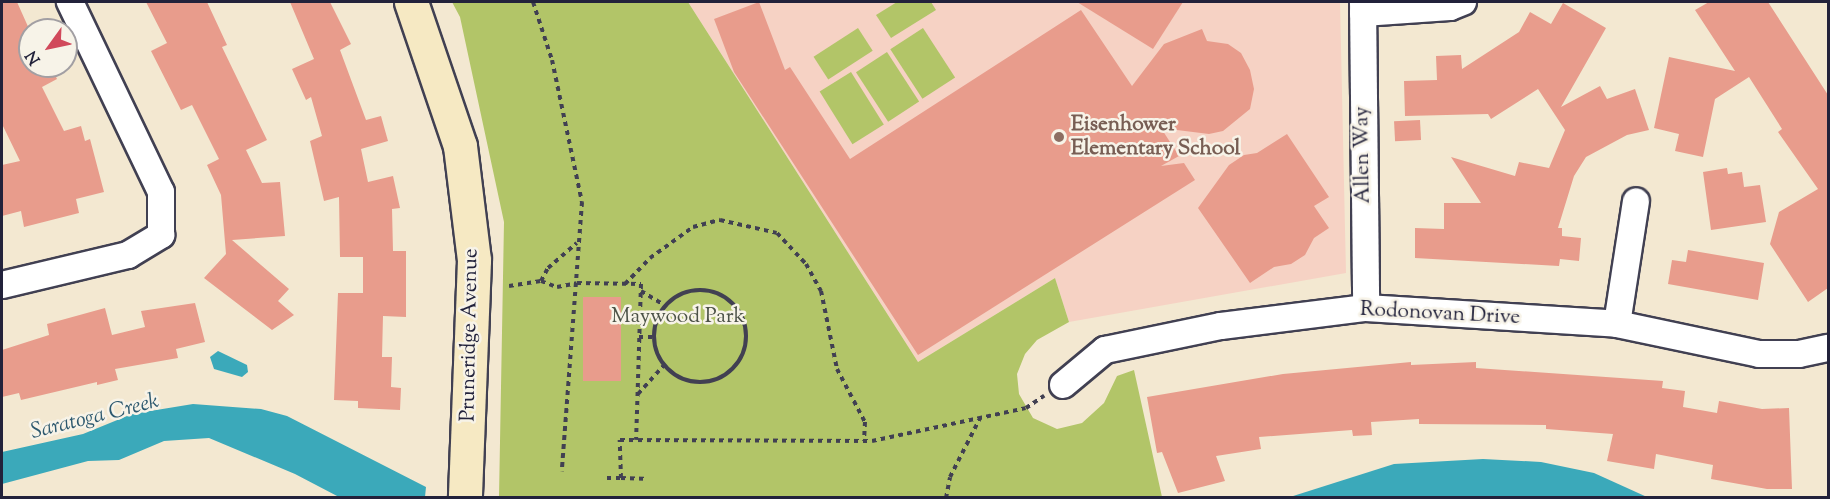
<!DOCTYPE html>
<style>
body{margin:0}
#map{position:relative;width:1830px;height:499px;overflow:hidden;background:#f3e8d1;font-family:"Sorts Mill Goudy",serif}
div>[style]{position:absolute}
.built>*{inset:0;background:#f6d2c4}
.green>*{inset:0;background:#b2c568;transform-origin:0 0}
.water>*{inset:0;background:#3ba9ba}
.building>*{inset:0;background:#e89c8c;transform-origin:0 0}
.path>*{height:4px;margin-top:-2px;transform-origin:0;background:repeating-linear-gradient(90deg,#414052 0 4.5px,transparent 0 9px)}
.path>.ring{margin:-2px;padding:0;box-sizing:content-box;background:none;border:4px solid #414052;border-radius:50%}
.roads{filter:drop-shadow(2px 0 #414052) drop-shadow(-2px 0 #414052) drop-shadow(0 2px #414052) drop-shadow(0 -2px #414052)}
.minor>*{height:26px;margin:-13px;padding:0 13px;transform-origin:13px;border-radius:13px;background:#fff}
.secondary>*{height:33px;margin:-16.5px;padding:0 16.5px;transform-origin:16.5px;border-radius:16.5px;background:#f6e9c3}
.dots>*{width:16px;height:16px;translate:-50% -50%;box-sizing:border-box;border:3px solid #f7f3e8;border-radius:50%}
span{translate:-50% -50%;white-space:nowrap;text-align:center;line-height:1.15;-webkit-text-stroke:5px #f7f3e8;paint-order:stroke}
.education-label{font-size:21px;color:#785e54;font-weight:700}
.left{translate:0 -50%;text-align:left}
.street-label{font-size:21px;color:#22223b}
.park-label{font-size:21px;color:#4d5348}
.water-label{font-size:22px;color:#2c586e;font-style:italic}
.frame{position:absolute;inset:0;border:3px solid #22223b;pointer-events:none}
.north{position:absolute;left:18px;top:18px;width:60px;height:60px;box-sizing:border-box;background:#f7f3e8;border:2px solid #a29fa3;border-radius:50%;rotate:237deg;font-size:16px;font-weight:700;line-height:24px;text-align:center;color:#22223b}
.north::after{content:'';display:block;margin:auto;width:21px;height:27px;background:#d1495b;clip-path:polygon(50% 0,100% 100%,50% 72%,0 100%)}
</style>
<div id="map">
<div class="built">
<div style="clip-path:polygon(688px 2px,1340px 2px,1346px 273px,1069px 322px,1055px 278px,918px 362px)"></div>
</div>
<div class="green">
<div style="clip-path:polygon(452px 2px,688px 2px,918px 362px,1055px 278px,1069px 322px,1037px 340px,1025px 354px,1017px 374px,1019px 394px,1033px 418px,1057px 429px,1082px 423px,1104px 403px,1117px 376px,1134px 370px,1162px 497px,499px 497px,504px 222px,460px 17px)"></div>
<div style="clip-path:polygon(897px 2px,931px 2px,936px 10px,891px 38px,876px 15px)"></div>
<div style="left:858px;top:28px;width:27px;height:53px;rotate:57deg"></div>
<div style="left:923px;top:28px;width:59px;height:39px;rotate:57deg"></div>
<div style="left:887px;top:52px;width:59px;height:37px;rotate:57deg"></div>
<div style="left:851px;top:72px;width:62px;height:37px;rotate:58deg"></div>
</div>
<div class="water">
<div style="clip-path:polygon(218px 351px,247px 365px,248px 372px,242px 377px,214px 369px,210px 357px)"></div>
<div style="clip-path:polygon(193px 404px,261px 409px,287px 416px,426px 487px,425px 497px,339px 497px,295px 474px,209px 438px,164px 441px,119px 460px,88px 461px,2px 484px,2px 452px,83px 434px,132px 414px)"></div>
<div style="clip-path:polygon(1483px 459px,1541px 462px,1594px 473px,1647px 497px,1290px 497px,1394px 464px)"></div>
</div>
<div class="building">
<div style="clip-path:polygon(2px 2px,17px 2px,30px 31px,30px 66px,51px 66px,57px 79px,42px 87px,64px 131px,81px 126px,85px 141px,90px 139px,104px 192px,76px 199px,79px 213px,24px 227px,21px 211px,2px 216px,2px 165px,20px 161px,2px 124px)"></div>
<div style="clip-path:polygon(146px 2px,207px 2px,227px 45px,222px 47px,267px 140px,246px 150px,262px 183px,280px 182px,285px 236px,232px 240px,289px 289px,278px 301px,294px 315px,272px 330px,204px 278px,226px 254px,221px 195px,207px 165px,219px 159px,192px 105px,181px 110px,151px 51px,167px 43px)"></div>
<div style="clip-path:polygon(290px 2px,330px 2px,351px 44px,340px 50px,366px 120px,381px 116px,388px 141px,361px 149px,368px 182px,393px 176px,400px 208px,392px 209px,393px 251px,406px 251px,406px 317px,383px 316px,382px 357px,392px 357px,391px 387px,401px 388px,400px 410px,358px 408px,358px 401px,334px 400px,338px 293px,363px 293px,363px 257px,340px 257px,339px 197px,324px 201px,310px 141px,322px 136px,311px 97px,306px 100px,292px 69px,314px 59px)"></div>
<div style="clip-path:polygon(759px 2px,785px 70px,790px 67px,850px 159px,1081px 10px,1132px 86px,1164px 44px,1202px 29px,1207px 41px,1228px 44px,1241px 53px,1250px 70px,1254px 89px,1250px 109px,1223px 131px,1209px 134px,1161px 128px,1179px 156px,1161px 166px,1184px 163px,1195px 180px,918px 355px,734px 72px,714px 19px)"></div>
<div style="clip-path:polygon(1077px 2px,1183px 2px,1153px 49px)"></div>
<div style="clip-path:polygon(1709px 2px,1768px 2px,1828px 95px,1828px 288px,1808px 302px,1770px 244px,1779px 212px,1818px 189px,1778px 132px,1782px 129px,1749px 77px,1715px 99px,1703px 157px,1675px 151px,1679px 134px,1654px 128px,1669px 57px,1735px 71px,1695px 10px)"></div>
<div style="clip-path:polygon(1563px 3px,1606px 28px,1561px 107px,1600px 86px,1607px 99px,1635px 89px,1649px 130px,1627px 135px,1586px 157px,1574px 176px,1558px 228px,1562px 228px,1562px 236px,1581px 238px,1579px 261px,1560px 259px,1559px 266px,1415px 258px,1415px 228px,1444px 229px,1444px 203px,1481px 203px,1451px 157px,1515px 176px,1519px 162px,1549px 168px,1565px 130px,1538px 89px,1491px 119px,1488px 114px,1405px 116px,1404px 81px,1437px 80px,1436px 56px,1461px 55px,1462px 69px,1519px 32px,1530px 12px,1551px 24px)"></div>
<div style="left:1420px;top:120px;width:20px;height:26px;rotate:87deg"></div>
<div style="clip-path:polygon(1287px 134px,1329px 197px,1314px 206px,1329px 228px,1314px 238px,1305px 255px,1291px 264px,1274px 267px,1250px 283px,1198px 208px,1229px 165px,1244px 155px,1257px 153px)"></div>
<div style="clip-path:polygon(1727px 168px,1728px 174px,1742px 172px,1744px 187px,1760px 185px,1766px 222px,1711px 230px,1703px 172px)"></div>
<div style="clip-path:polygon(1688px 250px,1764px 263px,1758px 300px,1668px 284px,1672px 260px,1686px 262px)"></div>
<div style="left:583px;top:297px;width:38px;height:84px"></div>
<div style="clip-path:polygon(195px 303px,205px 342px,176px 349px,178px 358px,115px 369px,118px 380px,97px 385px,97px 382px,21px 400px,19px 393px,2px 397px,2px 350px,49px 335px,47px 324px,105px 308px,112px 335px,145px 327px,141px 311px)"></div>
<div style="clip-path:polygon(1411px 362px,1411px 365px,1476px 362px,1476px 368px,1663px 381px,1662px 388px,1685px 391px,1683px 407px,1717px 413px,1719px 401px,1762px 409px,1789px 408px,1792px 489px,1767px 489px,1711px 479px,1713px 465px,1656px 454px,1654px 469px,1607px 461px,1613px 434px,1546px 429px,1546px 425px,1419px 424px,1419px 419px,1371px 422px,1372px 435px,1353px 436px,1352px 430px,1259px 437px,1261px 449px,1216px 456px,1225px 481px,1178px 493px,1162px 452px,1157px 453px,1147px 397px,1283px 374px)"></div>
</div>
<div class="path">
<div style="left:533px;top:2px;width:61px;rotate:71.9deg"></div>
<div style="left:552px;top:60px;width:145px;rotate:78.1deg"></div>
<div style="left:582px;top:202px;width:270px;rotate:94.3deg"></div>
<div style="left:541px;top:281px;width:15px;rotate:-62deg"></div>
<div style="left:548px;top:268px;width:38px;rotate:-41deg"></div>
<div style="left:625px;top:284px;width:36px;rotate:-46deg"></div>
<div style="left:650px;top:258px;width:53px;rotate:-35.8deg"></div>
<div style="left:693px;top:227px;width:28px;rotate:-15deg"></div>
<div style="left:720px;top:220px;width:58px;rotate:12.8deg"></div>
<div style="left:777px;top:233px;width:42px;rotate:46.9deg"></div>
<div style="left:806px;top:264px;width:31px;rotate:61deg"></div>
<div style="left:821px;top:291px;width:80px;rotate:78.4deg"></div>
<div style="left:837px;top:369px;width:60px;rotate:62.2deg"></div>
<div style="left:865px;top:422px;width:19px;rotate:93deg"></div>
<div style="left:509px;top:286px;width:32px;rotate:-9deg"></div>
<div style="left:541px;top:281px;width:17px;rotate:21deg"></div>
<div style="left:557px;top:287px;width:20px;rotate:-11deg"></div>
<div style="left:577px;top:283px;width:64px;rotate:0.9deg"></div>
<div style="left:641px;top:284px;width:156px;rotate:91.8deg"></div>
<div class="ring" style="left:654px;top:290px;width:88px;height:88px"></div>
<div style="left:641px;top:291px;width:29px;rotate:31deg"></div>
<div style="left:639px;top:337px;width:16px"></div>
<div style="left:638px;top:394px;width:39px;rotate:-48deg"></div>
<div style="left:607px;top:478px;width:14px"></div>
<div style="left:621px;top:478px;width:38px;rotate:-92deg"></div>
<div style="left:620px;top:440px;width:252px;rotate:0.2deg"></div>
<div style="left:872px;top:441px;width:157px;rotate:-12.1deg"></div>
<div style="left:1026px;top:408px;width:22px;rotate:-34deg"></div>
<div style="left:621px;top:478px;width:23px;rotate:2deg"></div>
<div style="left:946px;top:498px;width:21px;rotate:-79deg"></div>
<div style="left:950px;top:477px;width:66px;rotate:-63deg"></div>
</div>
<div class="roads">
<div class="minor">
<div style="left:1363px;top:2px;width:306px;rotate:89.4deg"></div>
<div style="left:1363px;top:13px;width:87px;rotate:-3.9deg"></div>
<div style="left:1450px;top:7px;width:14px;rotate:-21deg"></div>
<div style="left:2px;top:285px;width:130px;rotate:-13.4deg"></div>
<div style="left:128px;top:255px;width:39px;rotate:-31deg"></div>
<div style="left:161px;top:235px;width:43px;rotate:-90deg"></div>
<div style="left:161px;top:192px;width:211px;rotate:-115.6deg"></div>
<div style="left:1617px;top:324px;width:124px;rotate:-81.2deg"></div>
<div style="left:1063px;top:385px;width:55px;rotate:-39.8deg"></div>
<div style="left:1105px;top:350px;width:118px;rotate:-11.7deg"></div>
<div style="left:1221px;top:326px;width:146px;rotate:-7.1deg"></div>
<div style="left:1366px;top:308px;width:252px;rotate:3.6deg"></div>
<div style="left:1617px;top:324px;width:145px;rotate:11.9deg"></div>
<div style="left:1759px;top:354px;width:40px"></div>
<div style="left:1799px;top:354px;width:30px;rotate:-12deg"></div>
</div>
<div class="secondary">
<div style="left:411px;top:2px;width:152px;rotate:71.2deg"></div>
<div style="left:460px;top:146px;width:115px;rotate:83deg"></div>
<div style="left:474px;top:260px;width:238px;rotate:92.2deg"></div>
</div>
</div>
<div class="dots">
<div style="left:1059px;top:137px;background:#8d6e63"></div>
</div>
<div class="education-label">
<span class="left" style="left:1071px;top:137px">Eisenhower<br>Elementary School</span>
</div>
<div class="street-label">
<span style="left:1363px;top:155px;rotate:-91deg">Allen Way</span>
<span style="left:1440px;top:314px;rotate:3deg">Rodonovan Drive</span>
<span style="left:470px;top:335px;rotate:-89deg">Pruneridge Avenue</span>
</div>
<div class="park-label">
<span style="left:678px;top:317px">Maywood Park</span>
</div>
<div class="water-label">
<span style="left:95px;top:418px;rotate:-14deg">Saratoga Creek</span>
</div>
<div class="frame"></div>
<div class="north">N</div>
</div>
